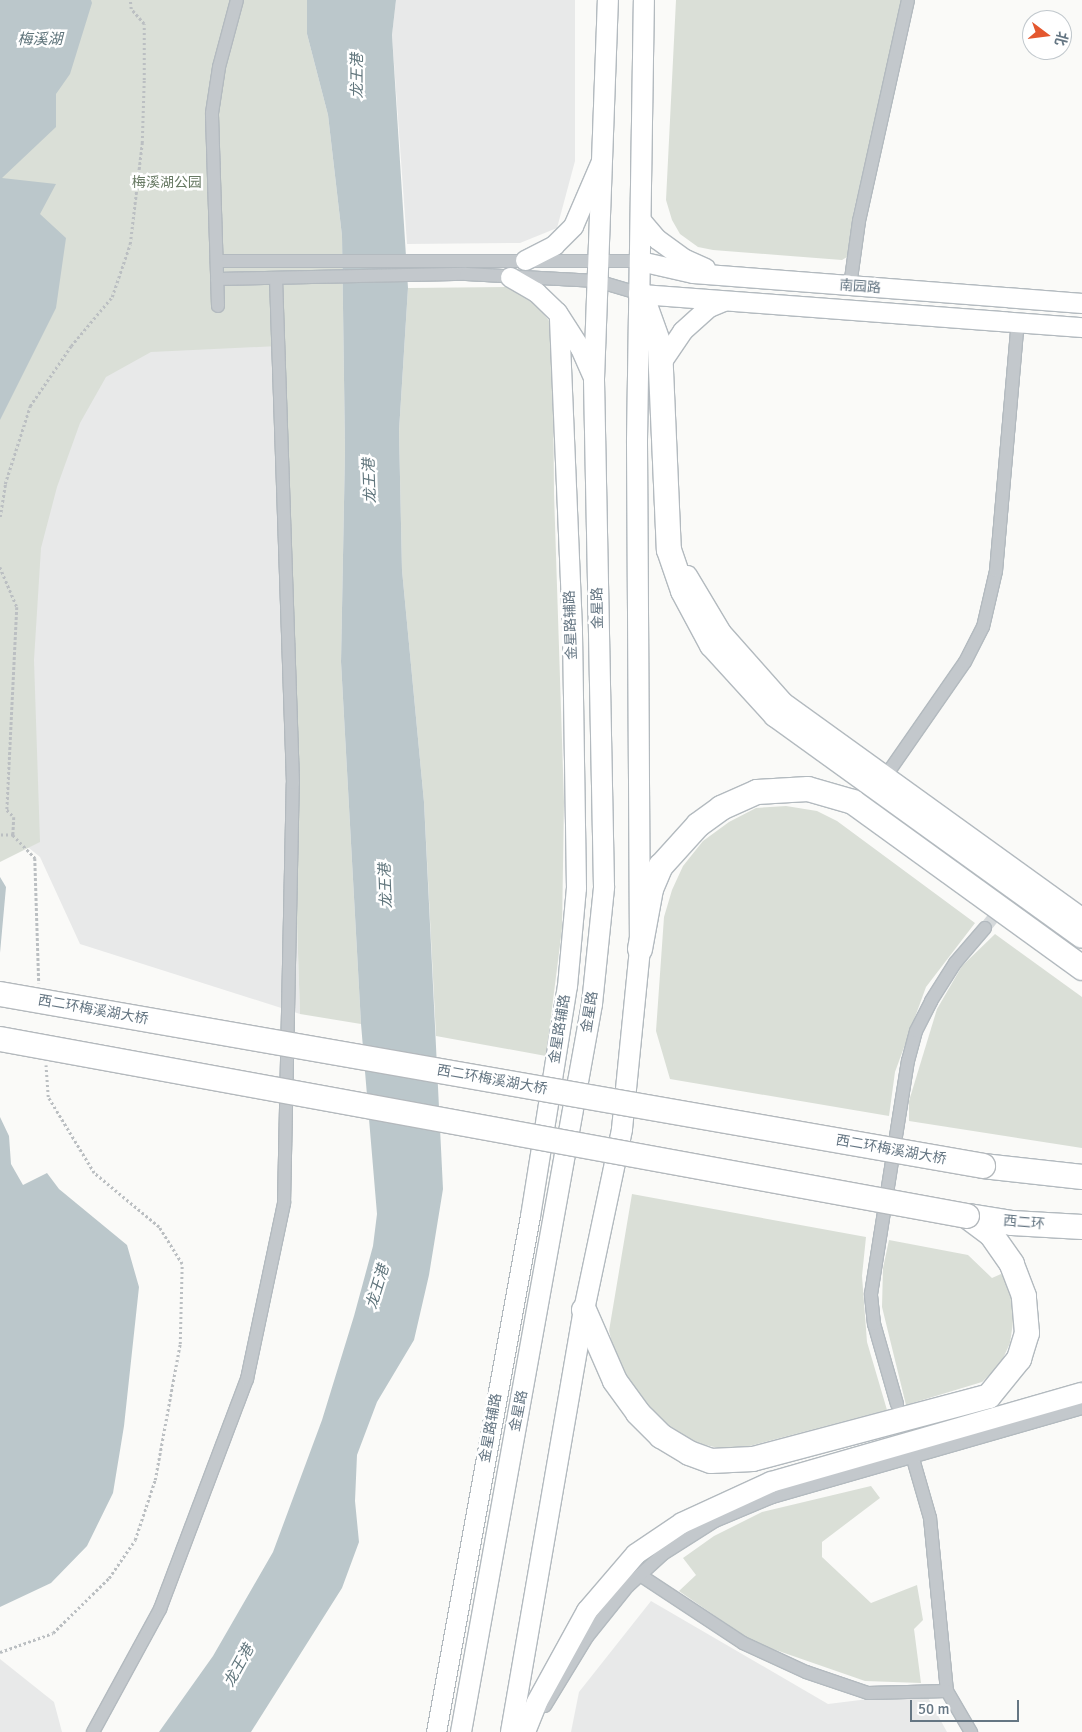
<!DOCTYPE html>
<meta charset="utf-8">
<style>
body{margin:0}
#map{position:relative;width:1082px;height:1732px;overflow:hidden;background:#fafaf8;font-family:Signika,"Noto Sans SC",sans-serif}
div>[style]{position:absolute}
.built>*{inset:0;background:#e8e9e9}
.green>*{inset:0;background:#dadfd7}
.water>*{inset:0;background:#bbc7cb}
.street-tunnel>*{height:12px;margin-top:-6px;transform-origin:0;background:repeating-linear-gradient(90deg,#d5d9db 0 12px,transparent 0 18px)}
.path>*{height:2.5px;margin-top:-1.25px;transform-origin:0;background:repeating-linear-gradient(90deg,#bbbfc2 0 2.5px,transparent 0 5px)}
.roads{filter:drop-shadow(1px 0 #b3babf) drop-shadow(-1px 0 #b3babf) drop-shadow(0 1px #b3babf) drop-shadow(0 -1px #b3babf)}
.street>*{height:12px;margin:-6px;padding:0 6px;transform-origin:6px;border-radius:6px;background:#c3c8cc}
.secondary>*{height:19px;margin:-9.5px;padding:0 9.5px;transform-origin:9.5px;border-radius:9.5px;background:#fff}
.primary>*{height:20px;margin:-10px;padding:0 10px;transform-origin:10px;border-radius:10px;background:#fff}
.highway>*{height:24px;margin:-12px;padding:0 12px;transform-origin:12px;border-radius:12px;background:#fff}
.bridges{filter:drop-shadow(1px 0 #b4b9bd) drop-shadow(-1px 0 #b4b9bd) drop-shadow(0 1px #b4b9bd) drop-shadow(0 -1px #b4b9bd)}
.highway-bridge>*{height:24px;margin:-12px;padding:0 12px;transform-origin:12px;border-radius:12px;background:#fff}
span{translate:-50% -50%;white-space:nowrap;text-align:center;line-height:1.15;-webkit-text-stroke:5px #fff;paint-order:stroke}
.park-label{font-size:14px;color:#687a64}
.street-label{font-size:14px;color:#657683}
.water-label{font-size:15px;color:#60757c;font-style:italic}
.north{position:absolute;left:1022px;top:10px;width:50px;height:50px;box-sizing:border-box;background:#fff;border:1px solid #c1c8cd;border-radius:50%;rotate:105deg;font-size:14px;font-weight:700;line-height:20px;text-align:center;color:#657683}
.north::after{content:'';display:block;margin:auto;width:18px;height:22px;background:#e4572e;clip-path:polygon(50% 0,100% 100%,50% 72%,0 100%)}
.scale{position:absolute;left:910px;top:1700px;width:109px;height:22px;box-sizing:border-box;border:2px solid #657683;border-top:0;padding-left:6px;font-size:15px;line-height:18px;white-space:nowrap;color:#657683;-webkit-text-stroke:4px #fff;paint-order:stroke}
</style>
<div id="map">
<div class="built">
<div style="clip-path:polygon(396px 0,575px 0,575px 161px,557px 228px,520px 243px,407px 244px,392px 35px)"></div>
<div style="clip-path:polygon(71px 346px,278px 346px,300px 1014px,80px 944px,40px 857px,13px 835px,22px 494px)"></div>
<div style="clip-path:polygon(651px 1601px,828px 1704px,925px 1692px,947px 1732px,571px 1732px,579px 1692px)"></div>
<div style="clip-path:polygon(0 1659px,54px 1702px,62px 1732px,0 1732px)"></div>
</div>
<div class="green">
<div style="clip-path:polygon(0 0,307px 0,307px 34px,328px 115px,342px 236px,345px 450px,341px 662px,361px 1024px,300px 1014px,278px 346px,151px 352px,106px 377px,80px 423px,57px 487px,41px 548px,34px 660px,40px 842px,0 862px)"></div>
<div style="clip-path:polygon(676px 0,903px 0,854px 210px,847px 257px,842px 260px,713px 250px,698px 247px,680px 234px,672px 220px,666px 200px)"></div>
<div style="clip-path:polygon(506px 287px,531px 298px,550px 322px,553px 374px,554px 493px,564px 802px,562px 929px,546px 1056px,436px 1036px,424px 802px,402px 570px,399px 431px,408px 288px)"></div>
<div style="clip-path:polygon(786px 806px,817px 811px,837px 821px,975px 923px,926px 987px,895px 1072px,889px 1116px,670px 1079px,656px 1031px,664px 917px,672px 890px,683px 866px,703px 841px,729px 822px,756px 808px)"></div>
<div style="clip-path:polygon(995px 934px,1082px 997px,1082px 1148px,909px 1121px,909px 1101px,937px 1009px,962px 966px)"></div>
<div style="clip-path:polygon(632px 1194px,866px 1237px,862px 1276px,867px 1342px,887px 1410px,731px 1451px,672px 1437px,621px 1378px,609px 1331px)"></div>
<div style="clip-path:polygon(889px 1240px,968px 1255px,992px 1278px,1001px 1274px,1008px 1282px,1015px 1309px,1010px 1343px,1000px 1365px,982px 1382px,906px 1405px,882px 1307px,883px 1268px)"></div>
<div style="clip-path:polygon(871px 1486px,880px 1498px,822px 1542px,822px 1557px,871px 1603px,917px 1585px,923px 1620px,914px 1629px,921px 1683px,865px 1681px,753px 1642px,679px 1591px,696px 1575px,683px 1558px,714px 1536px,762px 1512px)"></div>
</div>
<div class="water">
<div style="clip-path:polygon(0 0,91px 0,92px 3px,70px 74px,56px 94px,56px 127px,2px 178px,56px 184px,40px 214px,66px 238px,56px 308px,0 420px)"></div>
<div style="clip-path:polygon(307px 0,396px 0,392px 35px,408px 288px,399px 431px,402px 570px,424px 802px,443px 1189px,429px 1275px,414px 1340px,377px 1402px,357px 1455px,355px 1501px,359px 1542px,342px 1588px,251px 1732px,159px 1732px,213px 1656px,273px 1552px,322px 1420px,354px 1316px,373px 1246px,377px 1214px,361px 1024px,341px 662px,345px 450px,342px 236px,328px 115px,307px 34px)"></div>
<div style="clip-path:polygon(0 877px,6px 887px,0 953px)"></div>
<div style="clip-path:polygon(0 1117px,9px 1136px,11px 1164px,23px 1185px,47px 1173px,59px 1189px,127px 1245px,139px 1287px,124px 1426px,113px 1493px,87px 1546px,51px 1583px,0 1607px)"></div>
</div>
<div class="street-tunnel">
<div style="left:985px;top:928px;width:51px;rotate:-51.3deg"></div>
</div>
<div class="path">
<div style="left:0;top:517px;width:33px;rotate:-81deg"></div>
<div style="left:5px;top:484px;width:82px;rotate:-72.2deg"></div>
<div style="left:30px;top:406px;width:73px;rotate:-55.7deg"></div>
<div style="left:71px;top:346px;width:64px;rotate:-50.1deg"></div>
<div style="left:112px;top:297px;width:56px;rotate:-71.2deg"></div>
<div style="left:130px;top:244px;width:102px;rotate:-83.2deg"></div>
<div style="left:142px;top:143px;width:63px;rotate:-88.2deg"></div>
<div style="left:144px;top:80px;width:56px;rotate:-90deg"></div>
<div style="left:144px;top:24px;width:20px;rotate:-131deg"></div>
<div style="left:131px;top:9px;width:9px;rotate:-96deg"></div>
<div style="left:0;top:567px;width:43px;rotate:67deg"></div>
<div style="left:17px;top:607px;width:203px;rotate:92.8deg"></div>
<div style="left:7px;top:810px;width:10px;rotate:45deg"></div>
<div style="left:14px;top:817px;width:18px;rotate:93deg"></div>
<div style="left:13px;top:835px;width:13px;rotate:180deg"></div>
<div style="left:13px;top:835px;width:32px;rotate:46deg"></div>
<div style="left:35px;top:858px;width:125px;rotate:88.2deg"></div>
<div style="left:0;top:1652px;width:56px;rotate:-19.7deg"></div>
<div style="left:53px;top:1633px;width:78px;rotate:-44.5deg"></div>
<div style="left:109px;top:1578px;width:46px;rotate:-55.6deg"></div>
<div style="left:135px;top:1540px;width:63px;rotate:-71.6deg"></div>
<div style="left:155px;top:1480px;width:138px;rotate:-79.6deg"></div>
<div style="left:180px;top:1344px;width:80px;rotate:-88.6deg"></div>
<div style="left:182px;top:1264px;width:44px;rotate:-121.9deg"></div>
<div style="left:159px;top:1227px;width:85px;rotate:-140.3deg"></div>
<div style="left:94px;top:1173px;width:89px;rotate:-121.2deg"></div>
<div style="left:48px;top:1097px;width:32px;rotate:-94deg"></div>
</div>
<div class="roads">
<div class="street">
<div style="left:217px;top:261px;width:423px"></div>
<div style="left:217px;top:279px;width:249px;rotate:-1.2deg"></div>
<div style="left:466px;top:274px;width:131px;rotate:3.1deg"></div>
<div style="left:597px;top:281px;width:46px;rotate:16.5deg"></div>
<div style="left:850px;top:286px;width:66px;rotate:-82.1deg"></div>
<div style="left:859px;top:221px;width:226px;rotate:-77.5deg"></div>
<div style="left:218px;top:306px;width:193px;rotate:-91.8deg"></div>
<div style="left:212px;top:113px;width:47px;rotate:-81.3deg"></div>
<div style="left:219px;top:67px;width:69px;rotate:-75deg"></div>
<div style="left:885px;top:777px;width:140px;rotate:-55.2deg"></div>
<div style="left:965px;top:662px;width:39px;rotate:-63deg"></div>
<div style="left:983px;top:627px;width:57px;rotate:-76.9deg"></div>
<div style="left:996px;top:571px;width:250px;rotate:-85deg"></div>
<div style="left:897px;top:1404px;width:83px;rotate:-106deg"></div>
<div style="left:874px;top:1324px;width:30px;rotate:-96deg"></div>
<div style="left:871px;top:1294px;width:236px;rotate:-81deg"></div>
<div style="left:908px;top:1061px;width:31px;rotate:-75deg"></div>
<div style="left:916px;top:1031px;width:34px;rotate:-63deg"></div>
<div style="left:931px;top:1001px;width:45px;rotate:-57.7deg"></div>
<div style="left:955px;top:963px;width:46px;rotate:-49.4deg"></div>
<div style="left:911px;top:1452px;width:69px;rotate:73.9deg"></div>
<div style="left:930px;top:1518px;width:174px;rotate:84.4deg"></div>
<div style="left:947px;top:1691px;width:48px;rotate:59.7deg"></div>
<div style="left:640px;top:1575px;width:123px;rotate:33.4deg"></div>
<div style="left:743px;top:1643px;width:69px;rotate:24.7deg"></div>
<div style="left:806px;top:1672px;width:65px;rotate:18.7deg"></div>
<div style="left:868px;top:1693px;width:79px;rotate:-1.5deg"></div>
<div style="left:545px;top:1706px;width:81px;rotate:-58.7deg"></div>
<div style="left:587px;top:1637px;width:65px;rotate:-51.2deg"></div>
<div style="left:628px;top:1586px;width:47px;rotate:-42.4deg"></div>
<div style="left:663px;top:1554px;width:62px;rotate:-32.4deg"></div>
<div style="left:715px;top:1521px;width:62px;rotate:-22.8deg"></div>
<div style="left:772px;top:1497px;width:323px;rotate:-16deg"></div>
<div style="left:93px;top:1732px;width:140px;rotate:-61.4deg"></div>
<div style="left:160px;top:1609px;width:246px;rotate:-69.3deg"></div>
<div style="left:247px;top:1379px;width:180px;rotate:-78.1deg"></div>
<div style="left:284px;top:1203px;width:420px;rotate:-88.8deg"></div>
<div style="left:293px;top:783px;width:505px;rotate:-91.93deg"></div>
</div>
<div class="secondary">
<div style="left:640px;top:219px;width:26px;rotate:50deg"></div>
<div style="left:657px;top:239px;width:34px;rotate:36deg"></div>
<div style="left:685px;top:259px;width:22px;rotate:24deg"></div>
<div style="left:525px;top:260px;width:33px;rotate:-27deg"></div>
<div style="left:554px;top:245px;width:27px;rotate:-45deg"></div>
<div style="left:573px;top:226px;width:71px;rotate:-66.7deg"></div>
<div style="left:640px;top:261px;width:54px;rotate:12.8deg"></div>
<div style="left:693px;top:273px;width:390px;rotate:4.4deg"></div>
<div style="left:510px;top:277px;width:30px;rotate:30deg"></div>
<div style="left:536px;top:292px;width:29px;rotate:44deg"></div>
<div style="left:557px;top:312px;width:43px;rotate:57.4deg"></div>
<div style="left:580px;top:348px;width:34px;rotate:66deg"></div>
<div style="left:641px;top:294px;width:442px;rotate:4.3deg"></div>
<div style="left:660px;top:364px;width:40px;rotate:-56deg"></div>
<div style="left:682px;top:331px;width:36px;rotate:-42deg"></div>
<div style="left:709px;top:307px;width:15px;rotate:-23deg"></div>
<div style="left:687px;top:575px;width:66px;rotate:59.2deg"></div>
<div style="left:721px;top:632px;width:94px;rotate:48.5deg"></div>
<div style="left:783px;top:702px;width:369px;rotate:35.8deg"></div>
<div style="left:436px;top:1732px;width:524px;rotate:-79.68deg"></div>
<div style="left:530px;top:1216px;width:233px;rotate:-80.9deg"></div>
<div style="left:567px;top:986px;width:98px;rotate:-84.8deg"></div>
<div style="left:576px;top:888px;width:259px;rotate:-90.9deg"></div>
<div style="left:572px;top:629px;width:313px;rotate:-92.4deg"></div>
</div>
<div class="primary">
<div style="left:461px;top:1732px;width:740px;rotate:-79.8deg"></div>
<div style="left:592px;top:1004px;width:118px;rotate:-84.1deg"></div>
<div style="left:604px;top:887px;width:508px;rotate:-91.13deg"></div>
<div style="left:594px;top:379px;width:379px;rotate:-87.9deg"></div>
<div style="left:511px;top:1732px;width:428px;rotate:-80.2deg"></div>
<div style="left:584px;top:1310px;width:185px;rotate:-78.1deg"></div>
<div style="left:622px;top:1129px;width:181px;rotate:-84.3deg"></div>
<div style="left:640px;top:949px;width:509px;rotate:-90.34deg"></div>
<div style="left:637px;top:440px;width:440px;rotate:-89.1deg"></div>
<div style="left:525px;top:1732px;width:32px;rotate:-68deg"></div>
<div style="left:537px;top:1702px;width:104px;rotate:-61.2deg"></div>
<div style="left:587px;top:1611px;width:75px;rotate:-49.3deg"></div>
<div style="left:636px;top:1554px;width:55px;rotate:-34deg"></div>
<div style="left:682px;top:1523px;width:98px;rotate:-24.7deg"></div>
<div style="left:771px;top:1482px;width:323px;rotate:-16deg"></div>
</div>
<div class="highway">
<div style="left:641px;top:294px;width:56px;rotate:70.3deg"></div>
<div style="left:660px;top:347px;width:203px;rotate:87.5deg"></div>
<div style="left:669px;top:550px;width:43px;rotate:71.1deg"></div>
<div style="left:683px;top:591px;width:61px;rotate:61.8deg"></div>
<div style="left:712px;top:645px;width:95px;rotate:47.6deg"></div>
<div style="left:776px;top:715px;width:377px;rotate:35.8deg"></div>
<div style="left:640px;top:949px;width:61px;rotate:-79.6deg"></div>
<div style="left:651px;top:889px;width:25px;rotate:-67deg"></div>
<div style="left:661px;top:866px;width:55px;rotate:-47.9deg"></div>
<div style="left:698px;top:825px;width:29px;rotate:-36deg"></div>
<div style="left:721px;top:808px;width:39px;rotate:-24deg"></div>
<div style="left:757px;top:792px;width:51px;rotate:-3.4deg"></div>
<div style="left:808px;top:789px;width:47px;rotate:16.1deg"></div>
<div style="left:853px;top:802px;width:283px;rotate:35.9deg"></div>
<div style="left:983px;top:1166px;width:100px;rotate:6.3deg"></div>
<div style="left:969px;top:1216px;width:44px;rotate:9.2deg"></div>
<div style="left:1012px;top:1223px;width:70px;rotate:3.3deg"></div>
<div style="left:584px;top:1310px;width:77px;rotate:66.4deg"></div>
<div style="left:615px;top:1381px;width:39px;rotate:54deg"></div>
<div style="left:638px;top:1413px;width:33px;rotate:45deg"></div>
<div style="left:661px;top:1436px;width:33px;rotate:31deg"></div>
<div style="left:689px;top:1453px;width:23px;rotate:20deg"></div>
<div style="left:711px;top:1461px;width:42px;rotate:-2.7deg"></div>
<div style="left:753px;top:1459px;width:244px;rotate:-14.9deg"></div>
<div style="left:989px;top:1396px;width:48px;rotate:-51deg"></div>
<div style="left:1019px;top:1359px;width:27px;rotate:-73deg"></div>
<div style="left:1027px;top:1333px;width:37px;rotate:-95deg"></div>
<div style="left:1024px;top:1296px;width:34px;rotate:-111deg"></div>
<div style="left:1012px;top:1264px;width:35px;rotate:-125deg"></div>
<div style="left:992px;top:1235px;width:31px;rotate:-143deg"></div>
</div>
</div>
<div class="bridges">
<div class="highway-bridge">
<div style="left:0;top:994px;width:998px;rotate:9.92deg"></div>
<div style="left:0;top:1039px;width:983px;rotate:10.37deg"></div>
</div>
</div>
<div class="park-label">
<span style="left:167px;top:183px">梅溪湖公园</span>
</div>
<div class="street-label">
<span style="left:860px;top:287px;rotate:4deg">南园路</span>
<span style="left:598px;top:608px;rotate:-91deg">金星路</span>
<span style="left:571px;top:625px;rotate:-92deg">金星路辅路</span>
<span style="left:93px;top:1010px;rotate:10deg">西二环梅溪湖大桥</span>
<span style="left:590px;top:1012px;rotate:-81deg">金星路</span>
<span style="left:560px;top:1029px;rotate:-81deg">金星路辅路</span>
<span style="left:492px;top:1080px;rotate:10deg">西二环梅溪湖大桥</span>
<span style="left:891px;top:1150px;rotate:10deg">西二环梅溪湖大桥</span>
<span style="left:1024px;top:1223px;rotate:5deg">西二环</span>
<span style="left:519px;top:1411px;rotate:-79deg">金星路</span>
<span style="left:491px;top:1428px;rotate:-80deg">金星路辅路</span>
</div>
<div class="water-label">
<span style="left:40px;top:40px">梅溪湖</span>
<span style="left:358px;top:76px;rotate:-90deg">龙王港</span>
<span style="left:370px;top:481px;rotate:-92deg">龙王港</span>
<span style="left:386px;top:886px;rotate:-92deg">龙王港</span>
<span style="left:378px;top:1287px;rotate:-73deg">龙王港</span>
<span style="left:239px;top:1666px;rotate:-61deg">龙王港</span>
</div>
<div class="north">北</div>
<div class="scale">50 m</div>
</div>
